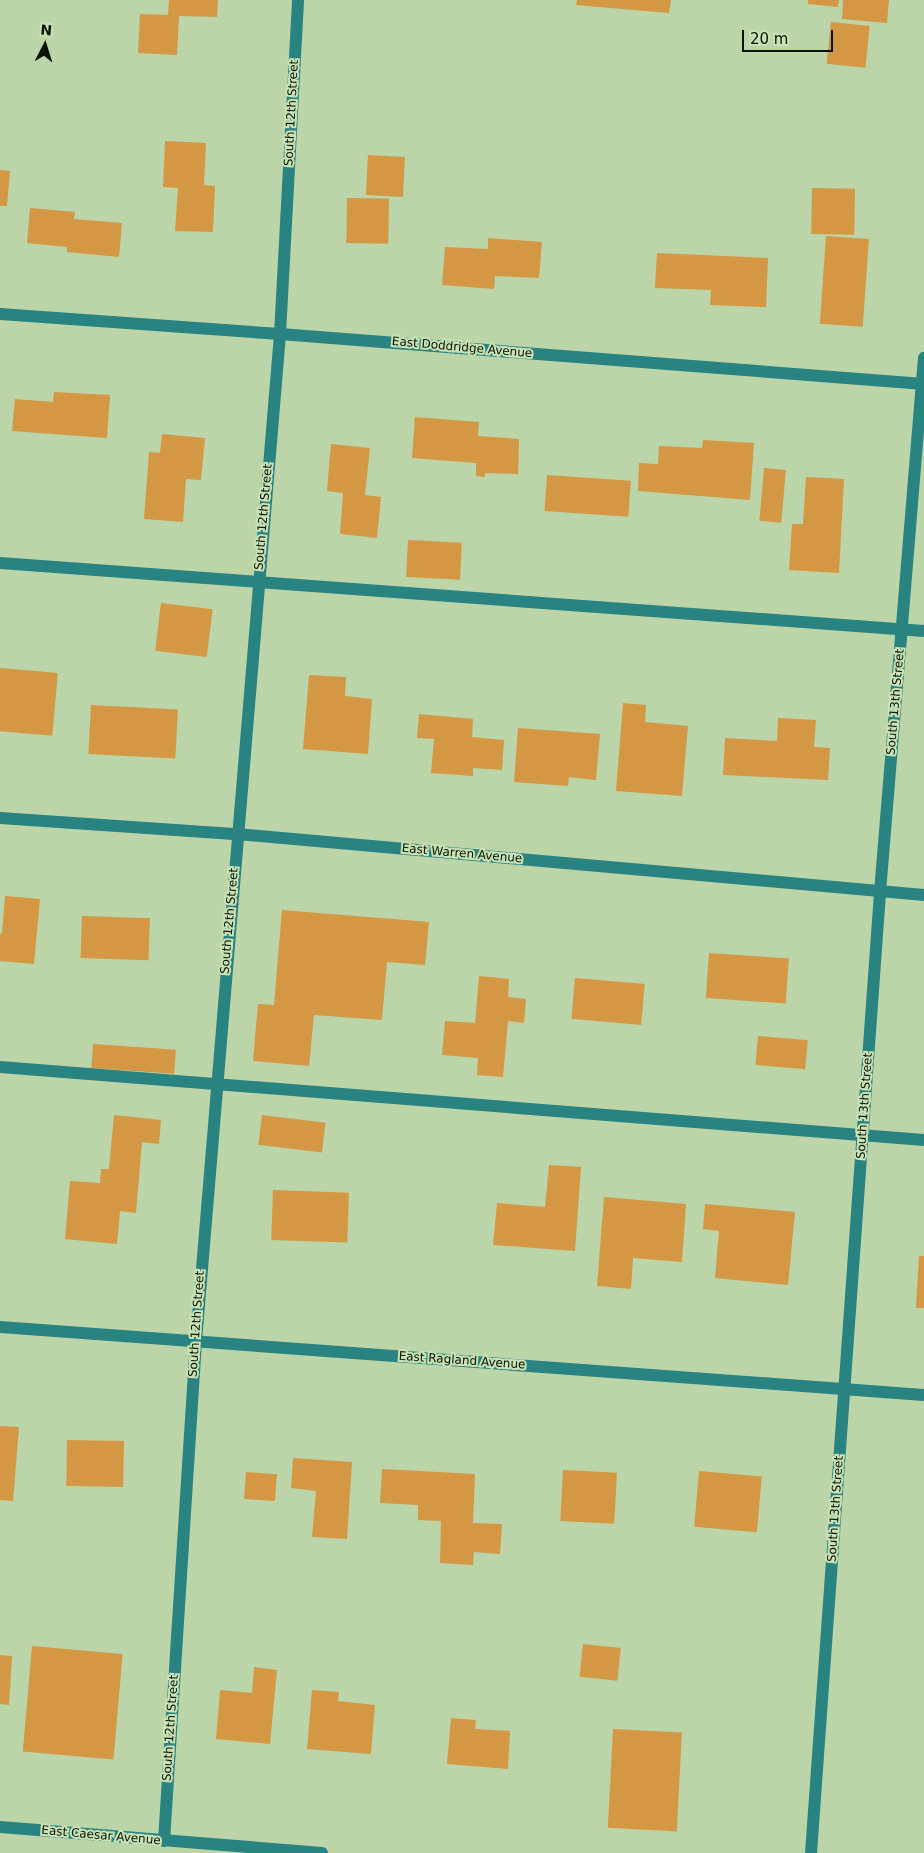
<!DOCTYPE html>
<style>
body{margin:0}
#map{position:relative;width:924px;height:1853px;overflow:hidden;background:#bbd4a8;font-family:"DejaVu Sans",sans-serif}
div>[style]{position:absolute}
.building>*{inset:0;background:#d49743;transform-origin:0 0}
.minor>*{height:12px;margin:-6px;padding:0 6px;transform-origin:6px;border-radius:6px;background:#298380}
span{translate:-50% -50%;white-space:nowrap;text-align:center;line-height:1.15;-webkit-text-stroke:4px #c8e2b5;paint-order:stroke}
.street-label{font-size:12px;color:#0a1204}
.north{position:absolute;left:20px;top:20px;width:50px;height:50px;-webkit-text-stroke:4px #c8e2b5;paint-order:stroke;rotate:5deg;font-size:14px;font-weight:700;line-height:20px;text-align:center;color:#0a1204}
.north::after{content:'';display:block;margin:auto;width:18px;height:22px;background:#0a1204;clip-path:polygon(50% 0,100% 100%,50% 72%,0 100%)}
.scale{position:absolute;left:742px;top:30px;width:91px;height:22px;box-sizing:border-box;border:2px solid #0a1204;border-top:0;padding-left:6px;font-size:15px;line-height:18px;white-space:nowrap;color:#0a1204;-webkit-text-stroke:4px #c8e2b5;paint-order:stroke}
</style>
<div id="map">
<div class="building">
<div style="clip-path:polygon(169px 0,218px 0,217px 17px,179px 16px,177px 55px,138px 53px,140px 14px,168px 15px)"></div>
<div style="clip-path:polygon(577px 0,671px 0,669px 13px,576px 5px)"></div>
<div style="clip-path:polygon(808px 0,839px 0,838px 7px,808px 4px)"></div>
<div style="clip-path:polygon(843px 0,889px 0,887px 23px,842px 19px)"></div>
<div style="left:831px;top:22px;width:39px;height:42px;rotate:6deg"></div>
<div style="clip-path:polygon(165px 141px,206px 143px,204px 185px,215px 186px,213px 232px,175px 231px,178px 188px,163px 187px)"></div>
<div style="left:368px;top:155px;width:37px;height:40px;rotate:3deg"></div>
<div style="clip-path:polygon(0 170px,10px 171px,7px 206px,0 206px)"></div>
<div style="left:812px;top:188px;width:43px;height:46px;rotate:1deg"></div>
<div style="left:347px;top:198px;width:42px;height:45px;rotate:1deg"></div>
<div style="clip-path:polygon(30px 208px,75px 212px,74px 219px,122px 223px,119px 257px,67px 252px,67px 247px,27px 243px)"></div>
<div style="left:826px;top:236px;width:43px;height:88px;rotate:4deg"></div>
<div style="clip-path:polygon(488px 238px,542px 242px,539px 278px,495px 276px,494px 289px,442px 285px,445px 247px,488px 249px)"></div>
<div style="clip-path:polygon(657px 253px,768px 258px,766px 307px,710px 305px,711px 290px,655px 288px)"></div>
<div style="clip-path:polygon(54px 392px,110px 395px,107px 438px,12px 431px,15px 399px,53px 402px)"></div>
<div style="clip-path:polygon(415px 417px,479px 422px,478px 436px,519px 439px,518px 474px,485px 473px,485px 477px,476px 476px,476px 463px,412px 458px)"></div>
<div style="clip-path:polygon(162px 434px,205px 438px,201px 480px,186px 479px,183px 522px,144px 519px,149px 452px,160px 453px)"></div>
<div style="clip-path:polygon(703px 440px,754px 443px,750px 500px,638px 491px,639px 463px,658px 464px,659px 446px,702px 448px)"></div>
<div style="clip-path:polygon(331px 444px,370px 448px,365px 495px,381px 497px,377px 538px,340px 534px,343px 493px,327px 491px)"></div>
<div style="left:764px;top:468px;width:22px;height:53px;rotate:5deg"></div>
<div style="left:547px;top:475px;width:84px;height:36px;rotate:4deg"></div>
<div style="clip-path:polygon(806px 477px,844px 479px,839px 573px,789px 570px,792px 524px,803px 524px)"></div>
<div style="left:408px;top:540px;width:54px;height:37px;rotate:3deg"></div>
<div style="left:161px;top:603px;width:52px;height:48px;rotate:7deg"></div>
<div style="left:0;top:668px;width:58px;height:63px;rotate:5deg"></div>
<div style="clip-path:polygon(309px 675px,346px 677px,345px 696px,372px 699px,368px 754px,303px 749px)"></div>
<div style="clip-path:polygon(623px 703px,646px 705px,645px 722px,688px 726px,682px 796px,616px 791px)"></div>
<div style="left:91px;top:705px;width:87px;height:49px;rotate:3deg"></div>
<div style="clip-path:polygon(419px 714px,473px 719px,472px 737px,504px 740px,502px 770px,473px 768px,473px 776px,431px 773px,434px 739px,417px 738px)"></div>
<div style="clip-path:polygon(778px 718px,816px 720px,814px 747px,830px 748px,828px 780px,723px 775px,725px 738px,777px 741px)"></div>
<div style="clip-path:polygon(518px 728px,600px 734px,596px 780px,569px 777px,568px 786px,514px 782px)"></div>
<div style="clip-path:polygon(5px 896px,40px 899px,34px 964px,0 961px,0 933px,2px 934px)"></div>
<div style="clip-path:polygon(282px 910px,429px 922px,425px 965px,387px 962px,382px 1020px,314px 1015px,309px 1066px,253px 1061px,258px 1004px,274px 1005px)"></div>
<div style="left:82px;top:916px;width:68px;height:42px;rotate:2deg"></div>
<div style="left:709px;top:953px;width:80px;height:45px;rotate:4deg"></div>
<div style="clip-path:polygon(479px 976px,509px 979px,508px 997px,526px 999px,524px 1023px,508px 1021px,503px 1077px,477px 1075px,478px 1058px,442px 1055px,445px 1021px,475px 1023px)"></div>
<div style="left:575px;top:978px;width:70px;height:41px;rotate:5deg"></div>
<div style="left:758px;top:1036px;width:50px;height:29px;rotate:5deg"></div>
<div style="left:93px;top:1044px;width:83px;height:24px;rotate:4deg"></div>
<div style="clip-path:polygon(114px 1115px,161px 1120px,159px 1144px,142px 1142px,136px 1213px,120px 1211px,117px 1244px,65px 1239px,70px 1181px,100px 1183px,101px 1169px,109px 1169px)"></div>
<div style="left:262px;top:1115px;width:64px;height:30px;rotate:7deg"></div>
<div style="clip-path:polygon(549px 1165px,581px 1167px,575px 1251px,493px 1245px,497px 1203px,545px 1207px)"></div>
<div style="left:273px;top:1190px;width:76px;height:50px;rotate:2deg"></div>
<div style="clip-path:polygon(604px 1197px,686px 1204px,682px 1262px,633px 1258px,631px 1289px,597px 1286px)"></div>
<div style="clip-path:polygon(705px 1204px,795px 1212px,788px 1285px,715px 1278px,719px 1231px,703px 1229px)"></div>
<div style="clip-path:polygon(919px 1256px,924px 1256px,924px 1308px,916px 1308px)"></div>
<div style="clip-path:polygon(0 1426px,19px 1427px,13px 1501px,0 1500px)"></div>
<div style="left:67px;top:1440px;width:57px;height:46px;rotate:1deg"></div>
<div style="clip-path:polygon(293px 1458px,352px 1462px,347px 1539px,312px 1537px,316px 1491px,291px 1488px)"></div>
<div style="clip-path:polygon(382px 1469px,475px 1474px,473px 1523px,502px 1524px,500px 1554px,474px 1552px,473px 1565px,440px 1563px,441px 1521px,418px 1520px,418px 1505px,380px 1503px)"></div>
<div style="left:563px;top:1470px;width:54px;height:51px;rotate:3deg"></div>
<div style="left:699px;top:1471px;width:63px;height:56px;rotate:5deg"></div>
<div style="left:246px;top:1472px;width:31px;height:27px;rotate:4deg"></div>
<div style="left:583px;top:1644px;width:38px;height:33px;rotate:6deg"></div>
<div style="left:32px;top:1646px;width:91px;height:106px;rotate:5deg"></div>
<div style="clip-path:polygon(0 1655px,12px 1656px,9px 1705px,0 1704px)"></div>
<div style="clip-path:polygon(254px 1667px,277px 1670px,270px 1744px,216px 1739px,220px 1690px,252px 1693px)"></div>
<div style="clip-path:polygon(312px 1690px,339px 1692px,338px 1701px,375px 1705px,371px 1754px,307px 1749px)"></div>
<div style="clip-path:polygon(451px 1718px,476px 1720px,475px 1729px,510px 1731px,508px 1769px,447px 1764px)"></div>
<div style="left:613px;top:1729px;width:69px;height:99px;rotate:3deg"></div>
</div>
<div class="minor">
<div style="left:0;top:314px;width:281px;rotate:4.1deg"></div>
<div style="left:280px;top:334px;width:646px;rotate:4.44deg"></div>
<div style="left:0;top:563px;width:926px;rotate:4.21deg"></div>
<div style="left:0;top:818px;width:238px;rotate:3.9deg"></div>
<div style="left:237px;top:834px;width:690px;rotate:5.07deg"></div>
<div style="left:0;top:1067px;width:927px;rotate:4.52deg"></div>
<div style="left:0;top:1327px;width:926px;rotate:4.21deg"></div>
<div style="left:0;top:1827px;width:323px;rotate:4.6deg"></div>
<div style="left:164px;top:1841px;width:501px;rotate:-86.34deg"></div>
<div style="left:196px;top:1341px;width:1010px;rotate:-85.23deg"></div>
<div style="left:280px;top:334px;width:334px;rotate:-86.9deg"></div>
<div style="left:811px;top:1853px;width:963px;rotate:-85.89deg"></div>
<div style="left:880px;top:892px;width:536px;rotate:-85.29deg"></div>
</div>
<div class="street-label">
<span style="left:292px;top:113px;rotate:-87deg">South 12th Street</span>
<span style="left:462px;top:348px;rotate:5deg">East Doddridge Avenue</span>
<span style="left:264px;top:517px;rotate:-85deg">South 12th Street</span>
<span style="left:896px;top:702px;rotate:-85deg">South 13th Street</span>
<span style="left:462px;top:854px;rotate:5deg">East Warren Avenue</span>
<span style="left:230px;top:921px;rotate:-85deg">South 12th Street</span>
<span style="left:865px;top:1106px;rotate:-86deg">South 13th Street</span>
<span style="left:197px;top:1324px;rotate:-86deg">South 12th Street</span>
<span style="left:462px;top:1361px;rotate:4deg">East Ragland Avenue</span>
<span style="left:836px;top:1509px;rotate:-86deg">South 13th Street</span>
<span style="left:171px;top:1728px;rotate:-86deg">South 12th Street</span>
<span style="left:101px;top:1836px;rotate:5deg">East Caesar Avenue</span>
</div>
<div class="north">N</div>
<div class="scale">20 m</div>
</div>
